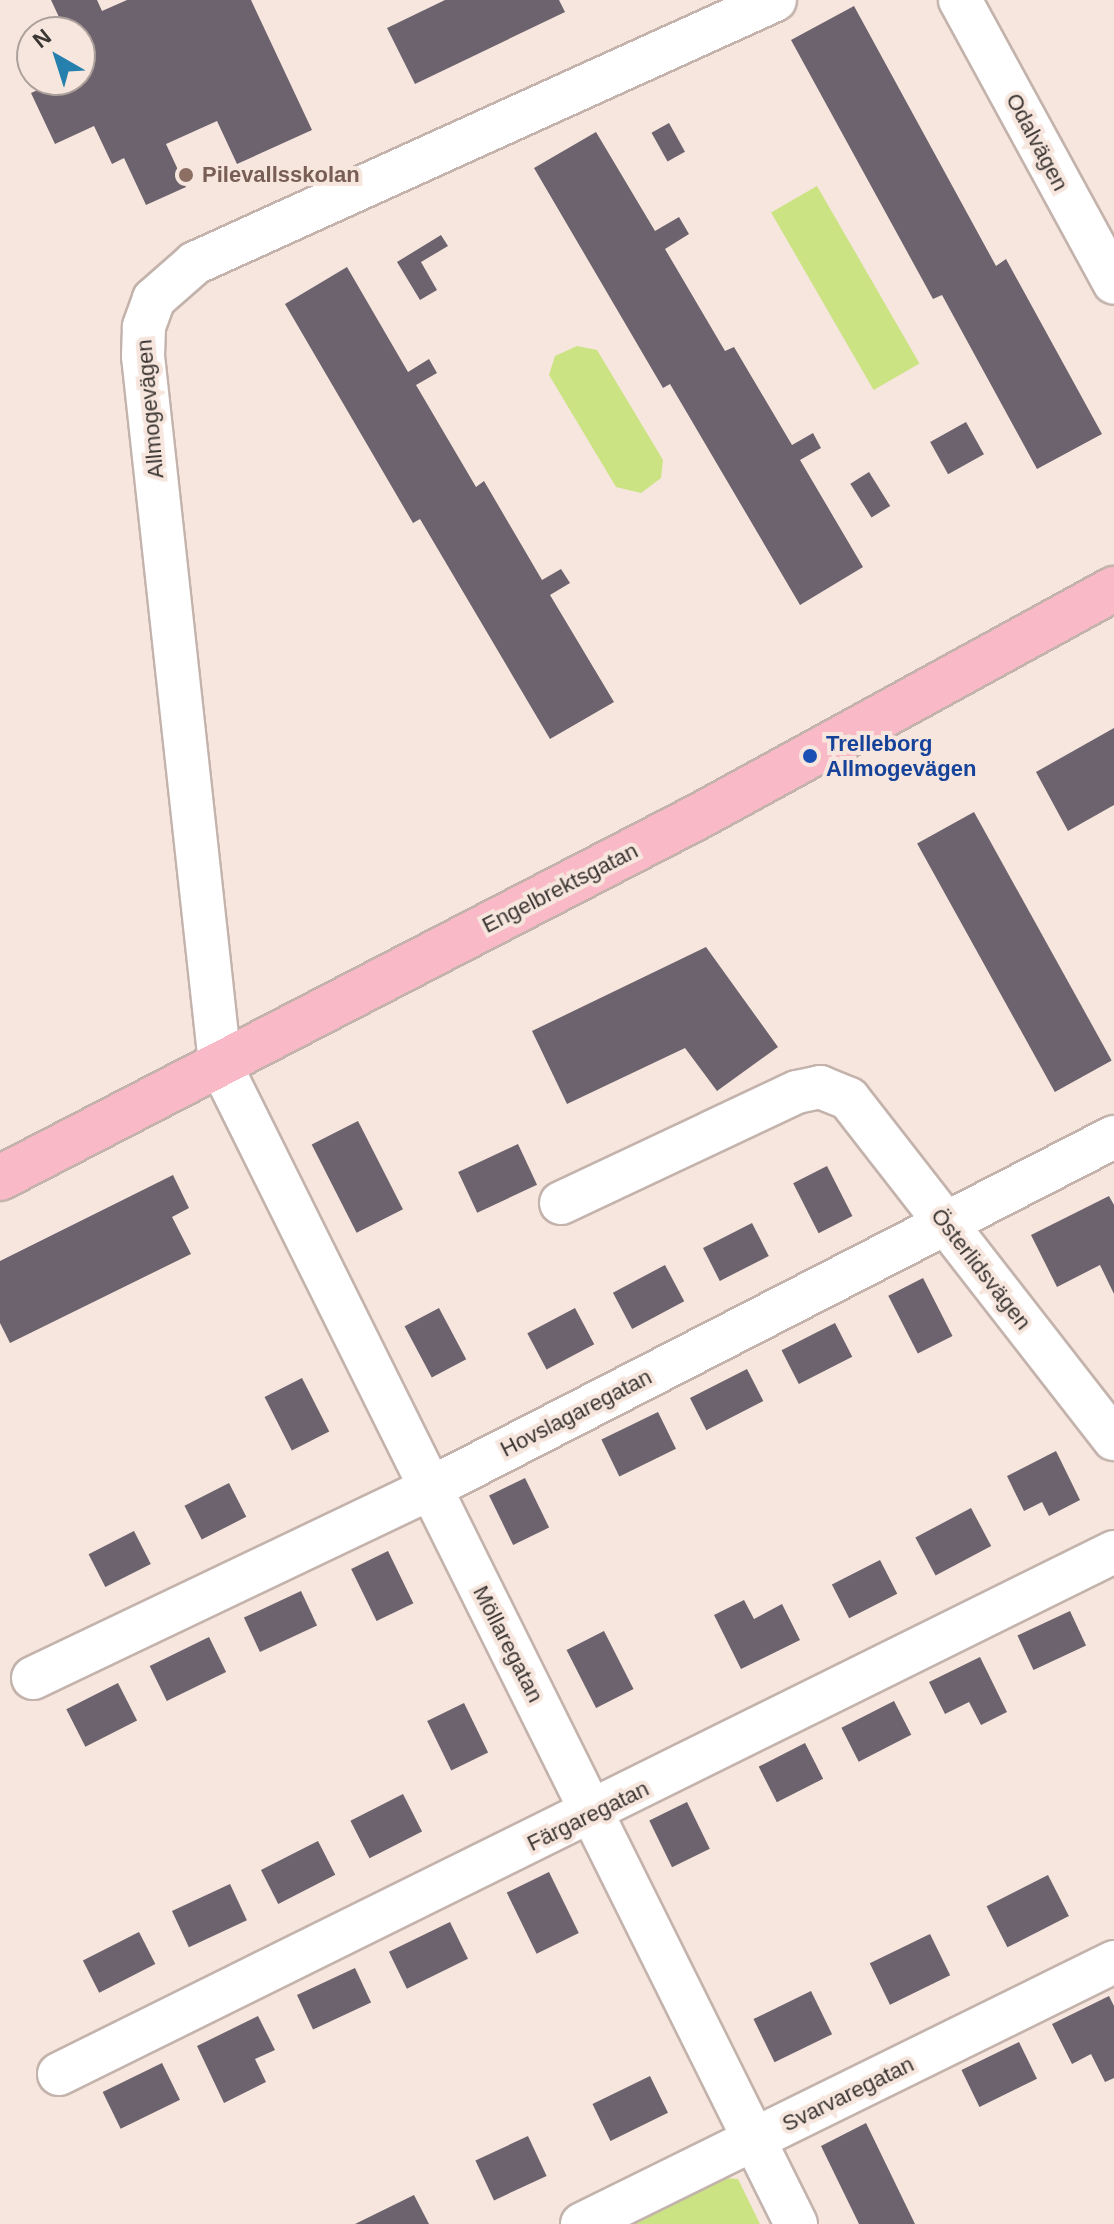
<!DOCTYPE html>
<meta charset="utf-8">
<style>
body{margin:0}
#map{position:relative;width:1114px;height:2224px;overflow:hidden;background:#f6e6de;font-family:Arial,sans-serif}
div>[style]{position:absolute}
.green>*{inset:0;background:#cbe382;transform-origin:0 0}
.building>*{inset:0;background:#6d636e;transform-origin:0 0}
.roads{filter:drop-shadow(2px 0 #c3b3ac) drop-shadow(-2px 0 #c3b3ac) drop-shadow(0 2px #c3b3ac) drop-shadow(0 -2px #c3b3ac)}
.minor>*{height:42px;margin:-21px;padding:0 21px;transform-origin:21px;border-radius:21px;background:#fff}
.major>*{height:44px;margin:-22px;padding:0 22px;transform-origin:22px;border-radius:22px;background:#fab9c7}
.dots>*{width:22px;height:22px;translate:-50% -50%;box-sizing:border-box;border:4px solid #f6e6de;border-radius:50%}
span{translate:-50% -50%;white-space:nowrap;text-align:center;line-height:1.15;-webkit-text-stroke:8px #f6e6de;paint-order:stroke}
.street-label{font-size:22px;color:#3c3633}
.education-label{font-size:22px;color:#785e54;font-weight:700}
.left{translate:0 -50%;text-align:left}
.transit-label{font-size:22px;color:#164399;font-weight:700}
.north{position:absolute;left:16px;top:16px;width:80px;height:80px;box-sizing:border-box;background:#f6e6de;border:2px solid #aca09a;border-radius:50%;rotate:321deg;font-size:22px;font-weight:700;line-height:32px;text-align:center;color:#3c3633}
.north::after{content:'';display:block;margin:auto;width:28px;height:36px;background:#2680ae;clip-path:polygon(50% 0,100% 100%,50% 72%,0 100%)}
</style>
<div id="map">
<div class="green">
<div style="left:817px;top:186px;width:205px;height:53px;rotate:60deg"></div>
<div style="clip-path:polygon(577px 346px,597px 350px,663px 460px,661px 478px,641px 493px,616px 487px,549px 375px,555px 356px)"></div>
<div style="clip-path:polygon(711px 2177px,738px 2179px,760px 2224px,617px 2224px)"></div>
</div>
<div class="building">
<div style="clip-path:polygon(51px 0,97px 0,102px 11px,127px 0,251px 0,312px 130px,237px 164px,217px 121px,166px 144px,186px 187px,146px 205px,124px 158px,112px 164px,94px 126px,55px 144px,31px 93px,60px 80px,80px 80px,80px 32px,66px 32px)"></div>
<div style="clip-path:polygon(445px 0,559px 0,565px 12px,415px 84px,387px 28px)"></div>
<div style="clip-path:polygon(854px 6px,996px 266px,1006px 259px,1102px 434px,1037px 469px,942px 295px,933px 299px,791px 40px)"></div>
<div style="left:669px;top:123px;width:33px;height:20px;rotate:61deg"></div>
<div style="clip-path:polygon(596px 132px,655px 231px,679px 217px,689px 234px,665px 249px,725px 351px,734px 347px,792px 445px,813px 433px,821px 448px,800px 460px,863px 567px,800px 605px,670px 384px,663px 388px,534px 168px)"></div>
<div style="clip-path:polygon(441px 235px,448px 246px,421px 262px,437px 290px,420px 300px,397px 262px)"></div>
<div style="clip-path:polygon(347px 267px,408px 372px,429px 359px,437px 373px,416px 385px,476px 487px,484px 481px,542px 580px,561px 569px,570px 583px,550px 595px,614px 702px,550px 739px,420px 519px,413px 523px,285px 304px)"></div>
<div style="left:966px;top:422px;width:37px;height:41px;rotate:61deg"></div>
<div style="left:869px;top:472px;width:40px;height:22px;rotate:58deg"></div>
<div style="clip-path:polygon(1114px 728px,1114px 805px,1068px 831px,1036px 772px)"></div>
<div style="left:974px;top:812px;width:284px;height:65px;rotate:61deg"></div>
<div style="clip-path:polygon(706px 947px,778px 1047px,717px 1091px,685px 1048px,567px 1104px,532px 1031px)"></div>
<div style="left:358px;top:1121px;width:99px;height:52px;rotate:63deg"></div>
<div style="left:518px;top:1144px;width:45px;height:66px;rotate:65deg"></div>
<div style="left:827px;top:1166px;width:56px;height:38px;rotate:63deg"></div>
<div style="clip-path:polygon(173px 1175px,189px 1208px,172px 1217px,191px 1254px,10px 1343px,0 1323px,0 1261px)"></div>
<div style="clip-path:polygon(1109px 1196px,1114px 1205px,1114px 1294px,1100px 1265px,1057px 1287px,1031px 1235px)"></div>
<div style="left:752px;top:1223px;width:37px;height:55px;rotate:63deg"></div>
<div style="left:665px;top:1265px;width:41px;height:59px;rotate:62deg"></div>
<div style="left:923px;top:1278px;width:65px;height:39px;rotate:63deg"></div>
<div style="left:439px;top:1308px;width:58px;height:39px;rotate:62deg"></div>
<div style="left:575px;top:1308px;width:41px;height:54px;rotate:62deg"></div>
<div style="left:835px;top:1323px;width:38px;height:60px;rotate:63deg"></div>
<div style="left:747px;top:1369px;width:36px;height:64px;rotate:63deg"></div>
<div style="left:302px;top:1378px;width:60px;height:42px;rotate:63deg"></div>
<div style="left:658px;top:1412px;width:41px;height:63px;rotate:64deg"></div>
<div style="clip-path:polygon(1056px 1451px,1080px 1500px,1049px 1516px,1042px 1502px,1024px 1511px,1007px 1476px)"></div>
<div style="left:525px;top:1478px;width:55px;height:40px;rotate:64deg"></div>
<div style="left:229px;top:1483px;width:38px;height:50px;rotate:63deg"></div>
<div style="left:971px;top:1508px;width:43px;height:63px;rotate:62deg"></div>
<div style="left:134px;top:1531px;width:37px;height:51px;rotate:63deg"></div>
<div style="left:388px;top:1551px;width:58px;height:41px;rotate:64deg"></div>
<div style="left:880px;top:1560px;width:38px;height:54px;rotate:63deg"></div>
<div style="left:301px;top:1591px;width:38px;height:63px;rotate:65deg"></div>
<div style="clip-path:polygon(744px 1600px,754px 1619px,782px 1604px,800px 1640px,741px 1669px,714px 1615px)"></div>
<div style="left:1070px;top:1611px;width:38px;height:58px;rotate:65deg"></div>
<div style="left:604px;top:1631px;width:65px;height:42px;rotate:63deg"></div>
<div style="left:209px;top:1637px;width:39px;height:66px;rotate:64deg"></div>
<div style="clip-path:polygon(980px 1657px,1007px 1712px,981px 1725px,969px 1702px,945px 1714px,929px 1682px)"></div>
<div style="left:118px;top:1683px;width:42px;height:58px;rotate:63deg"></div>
<div style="left:894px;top:1701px;width:38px;height:59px;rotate:63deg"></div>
<div style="left:464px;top:1703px;width:55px;height:41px;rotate:64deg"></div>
<div style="left:805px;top:1743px;width:40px;height:52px;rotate:63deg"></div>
<div style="left:403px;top:1794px;width:42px;height:59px;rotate:63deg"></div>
<div style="left:687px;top:1802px;width:52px;height:42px;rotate:64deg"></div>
<div style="left:318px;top:1841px;width:38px;height:64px;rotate:63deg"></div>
<div style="left:549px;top:1872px;width:68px;height:47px;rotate:64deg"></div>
<div style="left:1048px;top:1875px;width:46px;height:69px;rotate:63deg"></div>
<div style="left:230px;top:1884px;width:40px;height:64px;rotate:65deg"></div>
<div style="left:450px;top:1922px;width:41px;height:68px;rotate:64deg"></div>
<div style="left:139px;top:1932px;width:36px;height:63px;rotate:63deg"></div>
<div style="left:930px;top:1934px;width:46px;height:67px;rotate:64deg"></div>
<div style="left:355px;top:1968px;width:38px;height:64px;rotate:65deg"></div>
<div style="left:811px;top:1991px;width:48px;height:64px;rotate:64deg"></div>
<div style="clip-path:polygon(1109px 1996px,1114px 2006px,1114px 2078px,1105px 2082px,1091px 2054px,1072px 2064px,1052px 2024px)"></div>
<div style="clip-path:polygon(258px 2016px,275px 2050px,255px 2059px,266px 2082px,224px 2103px,197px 2046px)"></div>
<div style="left:1019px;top:2042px;width:41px;height:64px;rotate:64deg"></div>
<div style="left:162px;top:2063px;width:41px;height:66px;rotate:64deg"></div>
<div style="left:650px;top:2076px;width:41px;height:64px;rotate:64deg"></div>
<div style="clip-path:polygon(866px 2123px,915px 2224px,859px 2224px,821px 2146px)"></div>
<div style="left:528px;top:2136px;width:44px;height:58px;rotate:65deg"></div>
<div style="clip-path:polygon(414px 2195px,429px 2224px,355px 2224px)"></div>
</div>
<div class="roads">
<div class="minor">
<div style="left:775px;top:0;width:637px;rotate:155.61deg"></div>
<div style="left:195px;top:263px;width:55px;rotate:138.7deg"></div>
<div style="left:154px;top:299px;width:30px;rotate:110deg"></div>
<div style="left:144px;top:327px;width:29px;rotate:92deg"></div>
<div style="left:143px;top:356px;width:712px;rotate:83.79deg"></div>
<div style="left:220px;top:1064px;width:1295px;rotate:63.59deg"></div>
<div style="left:960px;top:0;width:322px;rotate:61.4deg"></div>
<div style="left:561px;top:1203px;width:261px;rotate:-25.2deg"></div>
<div style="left:797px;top:1092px;width:24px;rotate:-12deg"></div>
<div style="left:820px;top:1087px;width:31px;rotate:22deg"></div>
<div style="left:849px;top:1099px;width:431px;rotate:52.1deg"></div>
<div style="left:33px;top:1678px;width:439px;rotate:-25.5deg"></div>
<div style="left:429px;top:1489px;width:770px;rotate:-27.2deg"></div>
<div style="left:59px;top:2074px;width:1177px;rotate:-26.33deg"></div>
<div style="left:582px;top:2224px;width:593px;rotate:-26.22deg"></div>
</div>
<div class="major">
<div style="left:0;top:1178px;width:792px;rotate:-27.37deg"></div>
<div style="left:703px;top:814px;width:469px;rotate:-28.7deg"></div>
</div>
</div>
<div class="dots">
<div style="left:186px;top:175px;background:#8d6e63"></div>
<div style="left:810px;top:756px;background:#1a4fb4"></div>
</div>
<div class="street-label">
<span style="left:1037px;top:142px;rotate:62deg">Odalvägen</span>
<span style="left:150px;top:409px;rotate:-95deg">Allmogevägen</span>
<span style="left:560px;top:888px;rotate:-27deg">Engelbrektsgatan</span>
<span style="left:981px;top:1269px;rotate:52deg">Österlidsvägen</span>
<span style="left:576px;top:1413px;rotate:-27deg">Hovslagaregatan</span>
<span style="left:508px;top:1644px;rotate:63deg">Möllaregatan</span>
<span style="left:588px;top:1816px;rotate:-26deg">Färgaregatan</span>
<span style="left:848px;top:2094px;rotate:-26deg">Svarvaregatan</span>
</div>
<div class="education-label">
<span class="left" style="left:202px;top:175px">Pilevallsskolan</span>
</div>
<div class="transit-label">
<span class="left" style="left:826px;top:756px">Trelleborg<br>Allmogevägen</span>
</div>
<div class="north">N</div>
</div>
